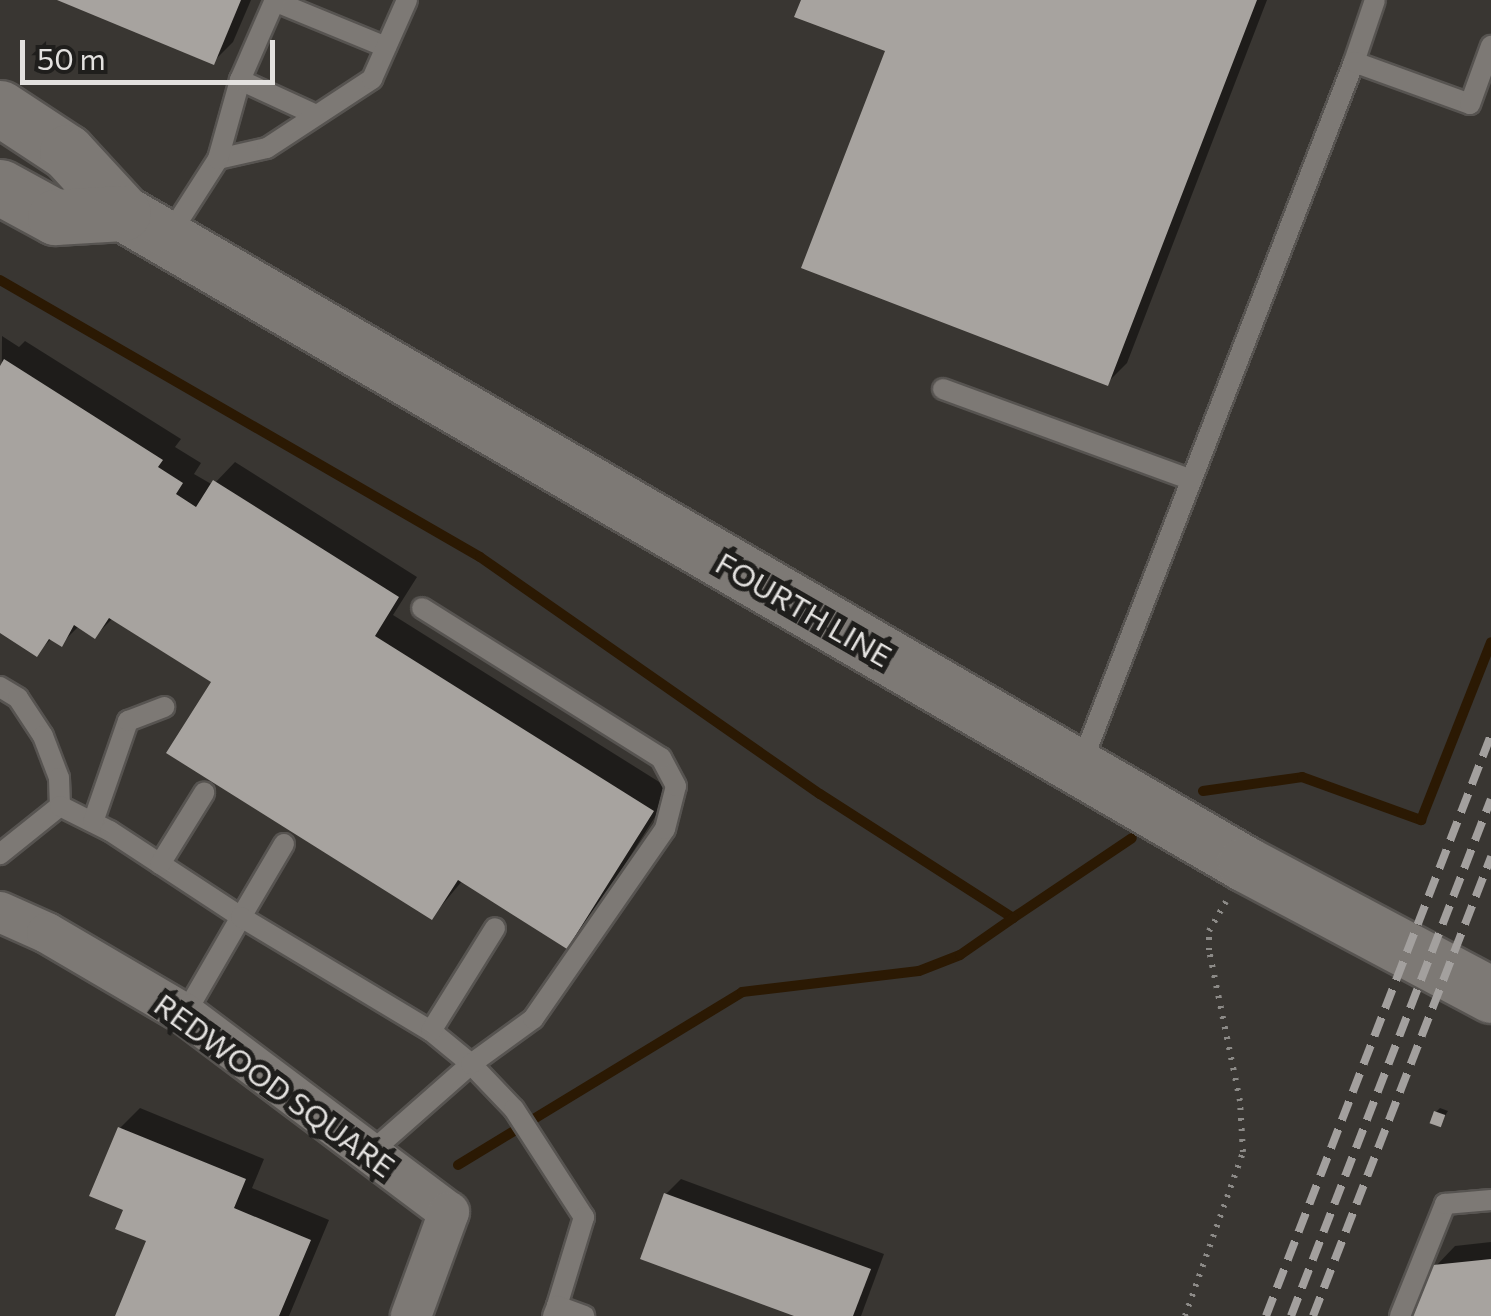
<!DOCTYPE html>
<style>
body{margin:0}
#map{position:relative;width:1491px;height:1316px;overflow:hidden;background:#393632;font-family:Commissioner,sans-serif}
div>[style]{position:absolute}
.shadow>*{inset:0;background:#0007}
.stream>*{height:10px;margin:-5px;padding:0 5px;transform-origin:5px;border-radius:5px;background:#2b1903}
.building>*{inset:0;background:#a7a39f;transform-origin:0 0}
.path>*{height:6px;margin-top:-3px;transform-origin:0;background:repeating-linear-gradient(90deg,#8c8a87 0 2.5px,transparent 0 10.5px)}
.roads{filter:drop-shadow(2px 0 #575451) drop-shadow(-2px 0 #575451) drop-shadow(0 2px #575451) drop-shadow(0 -2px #575451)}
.lane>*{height:20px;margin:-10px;padding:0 10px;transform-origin:10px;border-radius:10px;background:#7d7975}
.street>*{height:40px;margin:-20px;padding:0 20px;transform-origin:20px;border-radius:20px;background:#7d7975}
.secondary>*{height:55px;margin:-27.5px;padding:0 27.5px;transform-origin:27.5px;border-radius:27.5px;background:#7d7975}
.rail>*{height:8px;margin-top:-4px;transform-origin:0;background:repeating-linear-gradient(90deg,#a3a09e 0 20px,transparent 0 30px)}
span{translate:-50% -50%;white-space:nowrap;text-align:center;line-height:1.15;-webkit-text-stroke:10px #1f1e1c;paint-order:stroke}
.street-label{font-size:30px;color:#e3e1df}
.scale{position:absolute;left:20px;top:40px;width:255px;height:45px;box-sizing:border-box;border:5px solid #e3e1df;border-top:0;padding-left:12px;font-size:30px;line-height:35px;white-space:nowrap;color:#e3e1df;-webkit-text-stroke:8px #1f1e1c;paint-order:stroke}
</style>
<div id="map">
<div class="shadow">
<div style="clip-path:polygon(63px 0,251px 0,233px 42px,213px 62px)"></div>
<div style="clip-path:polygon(803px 0,1267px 0,1127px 363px,1107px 383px,888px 50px)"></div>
<div style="clip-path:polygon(2px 336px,19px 347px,25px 341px,181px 439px,175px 447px,201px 463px,194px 474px,213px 485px,235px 462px,417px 577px,393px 615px,672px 790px,586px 926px,566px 946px,463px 880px,432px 917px,214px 681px,113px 618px,95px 636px,79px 626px,61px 644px,52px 638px,37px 653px,0 630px)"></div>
<div style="clip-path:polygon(140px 1108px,264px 1159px,252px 1188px,329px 1220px,289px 1316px,117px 1316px,149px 1240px,126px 1209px,120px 1128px)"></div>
<div style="clip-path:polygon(1440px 1108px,1448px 1111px,1440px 1124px,1436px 1112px)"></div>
<div style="clip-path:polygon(681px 1179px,884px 1254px,861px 1316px,801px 1316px,666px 1194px)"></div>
<div style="clip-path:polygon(1491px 1242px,1491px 1316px,1435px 1267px,1455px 1246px)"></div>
</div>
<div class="stream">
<div style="left:0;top:280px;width:554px;rotate:29.99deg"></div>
<div style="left:480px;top:557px;width:414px;rotate:34.9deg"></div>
<div style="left:820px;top:794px;width:229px;rotate:32.7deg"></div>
<div style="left:1013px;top:918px;width:143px;rotate:-33.9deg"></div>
<div style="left:1203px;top:791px;width:100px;rotate:-8deg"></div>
<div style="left:1302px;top:777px;width:127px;rotate:19.9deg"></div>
<div style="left:1421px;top:820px;width:191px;rotate:-68.5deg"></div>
<div style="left:458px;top:1165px;width:333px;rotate:-31.3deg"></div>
<div style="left:742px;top:992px;width:178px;rotate:-6.8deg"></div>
<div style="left:919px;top:971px;width:44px;rotate:-21.3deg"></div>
<div style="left:960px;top:955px;width:65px;rotate:-34.9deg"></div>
</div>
<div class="building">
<div style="clip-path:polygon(57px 0,241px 0,214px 65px)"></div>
<div style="clip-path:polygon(801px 0,1257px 0,1108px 386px,801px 268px,885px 51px,794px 17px)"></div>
<div style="clip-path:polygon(4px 359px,163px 460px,158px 467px,183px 483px,176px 494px,196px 507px,213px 480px,399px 597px,375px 636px,654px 811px,567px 949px,458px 880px,432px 920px,166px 753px,211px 682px,109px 618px,95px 639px,74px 625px,62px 647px,49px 639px,37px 657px,0 633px,0 366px)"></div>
<div style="left:1434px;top:1111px;width:12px;height:13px;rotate:20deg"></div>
<div style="clip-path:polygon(118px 1127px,246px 1179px,234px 1208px,311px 1240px,279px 1316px,115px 1316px,146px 1241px,115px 1229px,123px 1210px,89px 1196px)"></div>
<div style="clip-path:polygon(664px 1193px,871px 1269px,853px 1316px,794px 1316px,640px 1259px)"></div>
<div style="clip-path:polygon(1491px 1259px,1491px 1316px,1407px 1316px,1433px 1265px)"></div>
</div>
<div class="path">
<div style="left:1185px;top:1316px;width:174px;rotate:-70.5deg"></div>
<div style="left:1243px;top:1152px;width:51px;rotate:-93.4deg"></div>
<div style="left:1240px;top:1101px;width:154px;rotate:-101.6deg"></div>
<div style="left:1209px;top:950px;width:19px;rotate:-90deg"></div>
<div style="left:1209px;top:931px;width:34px;rotate:-60deg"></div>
</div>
<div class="roads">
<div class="lane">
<div style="left:274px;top:1px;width:121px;rotate:22.3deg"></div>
<div style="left:1354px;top:62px;width:65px;rotate:-71.3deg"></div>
<div style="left:240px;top:80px;width:84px;rotate:24.7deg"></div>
<div style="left:218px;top:159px;width:50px;rotate:-12.7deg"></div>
<div style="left:267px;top:148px;width:126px;rotate:-33.3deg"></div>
<div style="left:372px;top:79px;width:86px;rotate:-66.1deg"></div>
<div style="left:168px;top:237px;width:93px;rotate:-57.3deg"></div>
<div style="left:218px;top:159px;width:82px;rotate:-74.4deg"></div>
<div style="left:240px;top:80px;width:87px;rotate:-66.4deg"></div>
<div style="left:943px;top:389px;width:264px;rotate:20.1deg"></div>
<div style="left:0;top:687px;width:21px;rotate:31deg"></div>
<div style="left:18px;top:698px;width:45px;rotate:56.7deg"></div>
<div style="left:43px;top:736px;width:45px;rotate:69.1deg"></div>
<div style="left:59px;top:778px;width:28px;rotate:88deg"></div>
<div style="left:60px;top:806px;width:77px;rotate:141.3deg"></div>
<div style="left:1080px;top:767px;width:756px;rotate:-68.76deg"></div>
<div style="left:1354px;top:62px;width:123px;rotate:19.9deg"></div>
<div style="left:1470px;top:104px;width:62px;rotate:-70.1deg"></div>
<div style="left:60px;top:806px;width:56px;rotate:26.6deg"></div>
<div style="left:110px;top:831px;width:157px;rotate:33.3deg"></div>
<div style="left:241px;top:917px;width:112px;rotate:120deg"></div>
<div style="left:93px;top:822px;width:107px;rotate:-70.9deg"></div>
<div style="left:128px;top:721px;width:39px;rotate:-21deg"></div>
<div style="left:284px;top:844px;width:85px;rotate:120.5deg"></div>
<div style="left:241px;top:917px;width:222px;rotate:31deg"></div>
<div style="left:431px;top:1031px;width:52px;rotate:39.5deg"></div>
<div style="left:471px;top:1064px;width:62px;rotate:46.3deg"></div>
<div style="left:514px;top:1109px;width:129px;rotate:57.1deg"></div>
<div style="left:584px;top:1217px;width:93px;rotate:106.9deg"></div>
<div style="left:160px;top:864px;width:84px;rotate:-58.2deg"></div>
<div style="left:431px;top:1031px;width:121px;rotate:-58.1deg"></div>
<div style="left:370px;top:1153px;width:135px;rotate:-41.4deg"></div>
<div style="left:471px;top:1064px;width:77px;rotate:-36deg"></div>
<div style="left:533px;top:1019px;width:231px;rotate:-55.2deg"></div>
<div style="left:665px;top:829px;width:44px;rotate:-75.7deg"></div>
<div style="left:676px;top:786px;width:32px;rotate:-118deg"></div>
<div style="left:661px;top:758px;width:282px;rotate:-147.9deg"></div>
<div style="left:553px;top:1316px;width:11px;rotate:-68deg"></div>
<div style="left:557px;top:1306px;width:29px;rotate:20deg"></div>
<div style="left:1400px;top:1316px;width:121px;rotate:-68.1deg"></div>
<div style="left:1445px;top:1204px;width:46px;rotate:-5deg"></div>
</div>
<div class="street">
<div style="left:0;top:912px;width:51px;rotate:24.1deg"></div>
<div style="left:47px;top:933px;width:160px;rotate:30.4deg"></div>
<div style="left:185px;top:1014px;width:330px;rotate:36.9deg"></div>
<div style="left:449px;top:1212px;width:111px;rotate:110.1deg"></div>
</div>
<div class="secondary">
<div style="left:0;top:108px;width:80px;rotate:33.3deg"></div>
<div style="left:67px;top:152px;width:83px;rotate:47.4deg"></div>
<div style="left:123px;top:213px;width:1297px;rotate:30.12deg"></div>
<div style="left:1245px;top:864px;width:279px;rotate:28deg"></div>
<div style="left:0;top:187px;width:63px;rotate:28.6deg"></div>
<div style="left:55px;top:217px;width:68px;rotate:-3.4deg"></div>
</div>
</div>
<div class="rail">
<div style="left:1266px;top:1316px;width:623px;rotate:-68.83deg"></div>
<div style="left:1291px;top:1316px;width:554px;rotate:-68.85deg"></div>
<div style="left:1313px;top:1316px;width:493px;rotate:-68.8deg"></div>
</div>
<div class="street-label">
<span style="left:804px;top:609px;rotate:30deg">FOURTH LINE</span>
<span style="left:275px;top:1085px;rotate:36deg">REDWOOD SQUARE</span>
</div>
<div class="scale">50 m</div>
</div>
